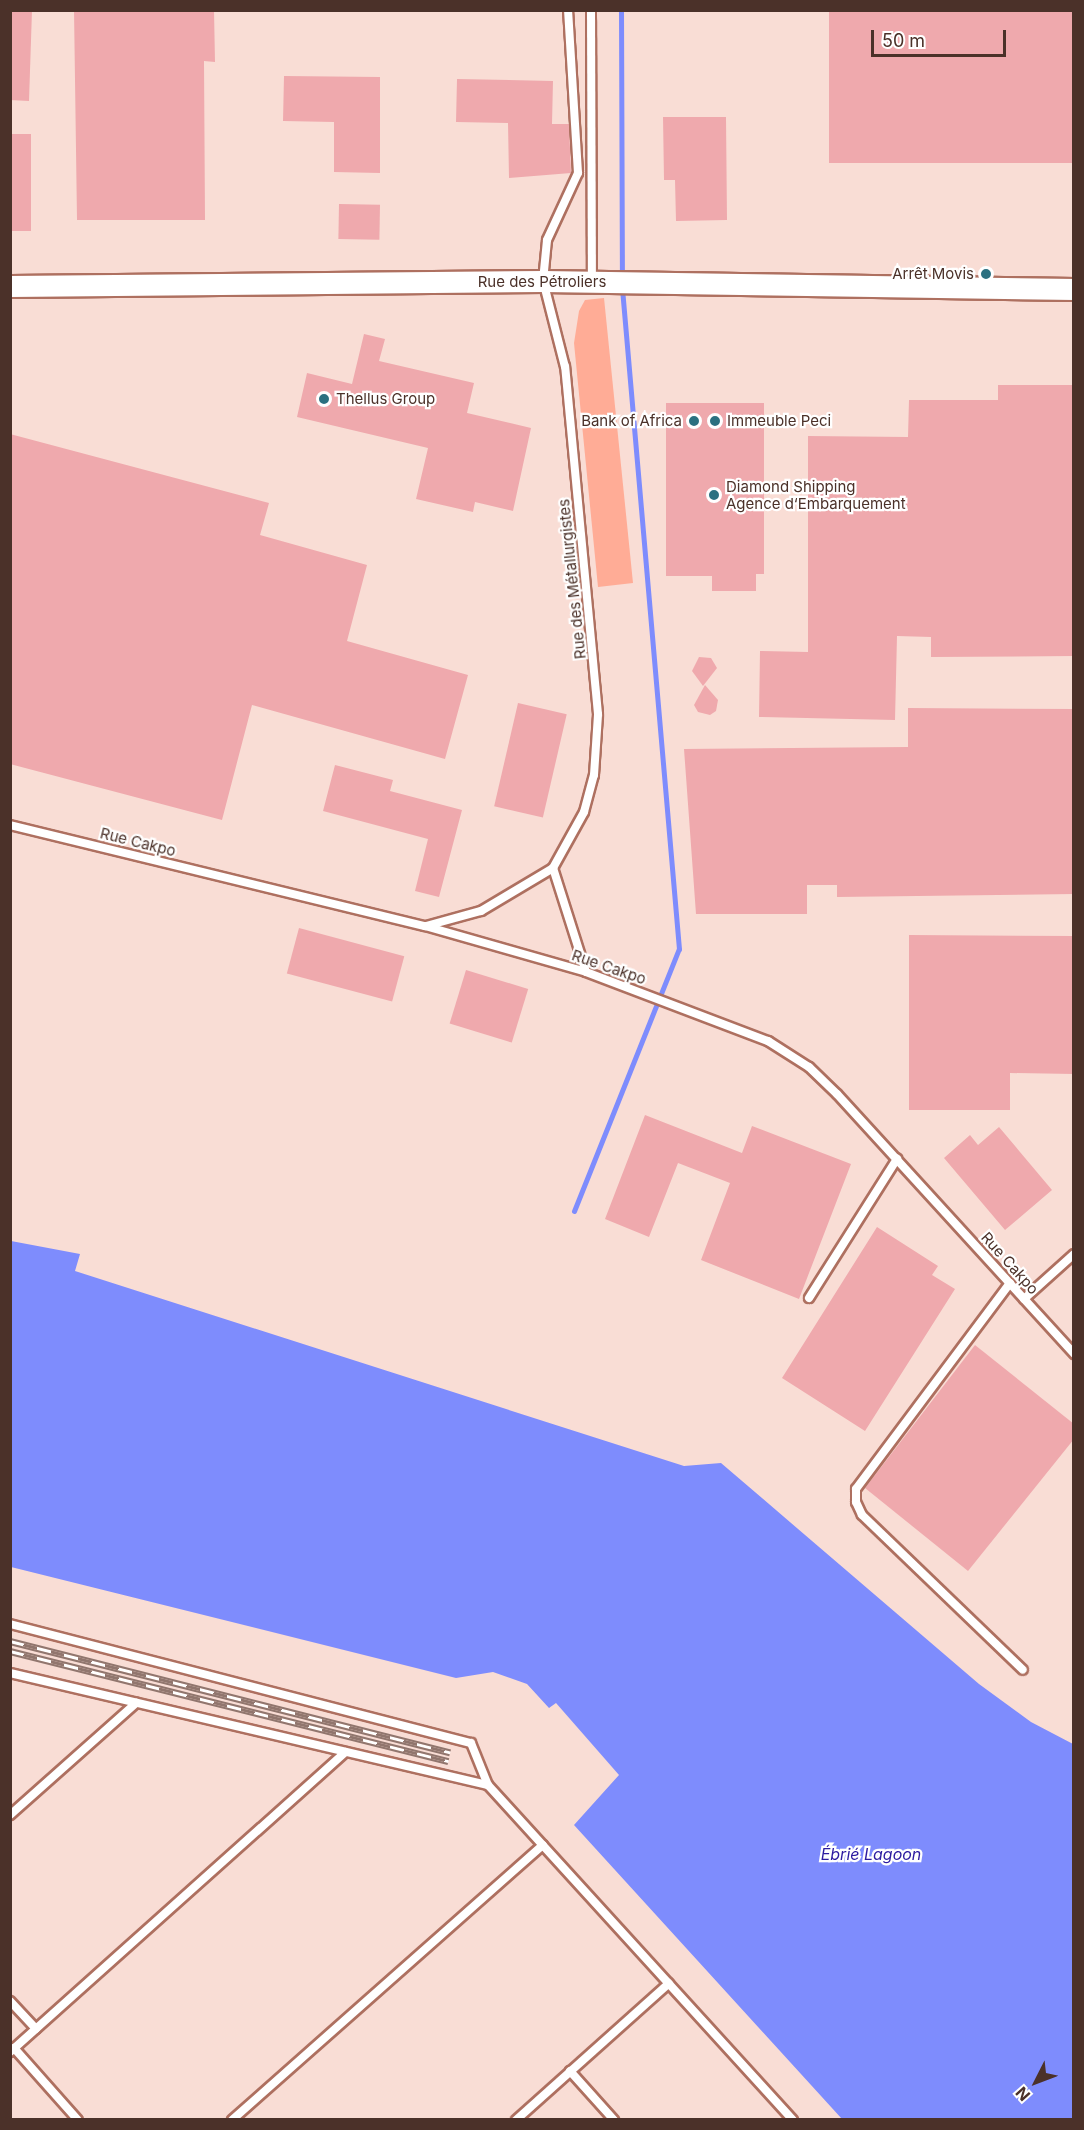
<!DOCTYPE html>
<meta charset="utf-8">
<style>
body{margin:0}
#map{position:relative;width:1084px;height:2130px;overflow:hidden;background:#f9ddd5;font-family:Inter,sans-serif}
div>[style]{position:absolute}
.green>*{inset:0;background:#ffac96}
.water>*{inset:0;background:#7e8cfd}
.stream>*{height:5px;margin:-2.5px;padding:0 2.5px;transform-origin:2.5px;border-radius:2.5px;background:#7e8cfd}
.building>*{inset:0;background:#efa9ad;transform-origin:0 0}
.roads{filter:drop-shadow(2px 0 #ae7060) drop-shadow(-2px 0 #ae7060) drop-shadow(0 2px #ae7060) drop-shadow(0 -2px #ae7060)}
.service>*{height:8px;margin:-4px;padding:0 4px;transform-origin:4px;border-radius:4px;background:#fff}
.tertiary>*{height:21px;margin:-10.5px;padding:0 10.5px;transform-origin:10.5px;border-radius:10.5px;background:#fff}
.rail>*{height:7px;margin-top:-3.5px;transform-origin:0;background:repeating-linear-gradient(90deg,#fff 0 14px,#91766e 0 28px);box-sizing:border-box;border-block:2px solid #91766e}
.dots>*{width:16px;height:16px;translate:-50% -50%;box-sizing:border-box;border:3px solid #fff;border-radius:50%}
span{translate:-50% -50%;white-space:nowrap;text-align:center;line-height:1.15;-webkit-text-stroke:4.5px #fff;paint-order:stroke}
.poi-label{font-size:15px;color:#4b3129}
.right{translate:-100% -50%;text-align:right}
.left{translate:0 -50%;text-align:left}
.street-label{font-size:15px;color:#4b3129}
.water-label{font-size:16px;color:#2c1ba0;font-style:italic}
.frame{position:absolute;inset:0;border:12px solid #4b3129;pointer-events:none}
.north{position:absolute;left:1006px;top:2052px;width:60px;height:60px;-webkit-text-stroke:4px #fff;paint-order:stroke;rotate:228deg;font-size:16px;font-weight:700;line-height:24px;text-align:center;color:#4b3129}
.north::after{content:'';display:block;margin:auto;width:21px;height:27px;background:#4b3129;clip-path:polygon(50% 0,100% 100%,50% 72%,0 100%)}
.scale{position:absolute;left:871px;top:30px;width:135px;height:27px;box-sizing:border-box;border:3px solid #4b3129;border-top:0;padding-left:8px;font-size:18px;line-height:21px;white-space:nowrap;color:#4b3129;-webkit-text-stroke:4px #fff;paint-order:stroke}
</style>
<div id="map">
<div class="green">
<div style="clip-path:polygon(604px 298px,633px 583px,598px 587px,574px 343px,579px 311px,585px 300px)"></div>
</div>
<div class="water">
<div style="clip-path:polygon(11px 1241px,80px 1254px,75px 1271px,684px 1466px,721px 1463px,979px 1684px,1031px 1722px,1073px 1744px,1073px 2119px,842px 2119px,574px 1825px,619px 1775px,556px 1703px,549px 1708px,527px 1684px,493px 1672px,456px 1678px,11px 1567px)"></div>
</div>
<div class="stream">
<div style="left:621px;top:10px;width:269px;rotate:89.8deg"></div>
<div style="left:574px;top:1211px;width:282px;rotate:-68.2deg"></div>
<div style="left:679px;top:949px;width:663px;rotate:-94.93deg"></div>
</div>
<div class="building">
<div style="clip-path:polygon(10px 10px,32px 10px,29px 101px,10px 100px)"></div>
<div style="clip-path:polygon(74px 10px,214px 10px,215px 62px,204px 61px,205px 220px,77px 220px)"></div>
<div style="left:829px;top:10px;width:245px;height:153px"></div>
<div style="clip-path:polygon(284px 76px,380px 77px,380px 173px,334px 172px,334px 122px,283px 121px)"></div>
<div style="clip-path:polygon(457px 79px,553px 81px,552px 124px,569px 124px,571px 173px,509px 178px,508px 123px,456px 122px)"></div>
<div style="clip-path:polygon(663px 117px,726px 117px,727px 220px,676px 221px,675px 180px,664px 180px)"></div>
<div style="left:10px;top:134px;width:21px;height:97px"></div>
<div style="left:339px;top:204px;width:41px;height:35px;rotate:1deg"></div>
<div style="clip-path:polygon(364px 334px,385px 339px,379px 361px,474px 383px,467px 413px,531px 428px,513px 511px,475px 502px,473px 512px,416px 499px,428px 448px,297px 417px,307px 373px,352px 384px)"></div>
<div style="clip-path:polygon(998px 385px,1074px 385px,1074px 656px,931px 657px,931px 637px,897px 636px,895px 720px,759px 717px,760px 651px,808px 652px,808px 436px,908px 437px,909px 400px,998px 400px)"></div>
<div style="clip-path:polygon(666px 403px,764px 403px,764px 574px,756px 574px,756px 591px,712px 591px,712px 576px,666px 576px)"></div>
<div style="clip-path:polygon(10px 434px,269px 503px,260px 535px,367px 565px,347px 641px,468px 675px,445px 759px,252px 705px,222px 820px,10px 764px)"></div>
<div style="clip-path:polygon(699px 657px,711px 658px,717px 668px,703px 686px,692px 671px)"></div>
<div style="clip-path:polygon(705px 685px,718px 700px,716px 711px,710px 715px,698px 712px,694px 705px)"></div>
<div style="left:518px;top:703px;width:50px;height:106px;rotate:13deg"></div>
<div style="clip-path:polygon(908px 708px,1074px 709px,1074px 894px,837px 897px,837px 885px,807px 885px,807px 914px,696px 914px,684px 749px,908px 747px)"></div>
<div style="clip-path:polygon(335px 765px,393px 780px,390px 791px,462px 810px,439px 897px,415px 891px,428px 839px,323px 811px)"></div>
<div style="left:299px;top:928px;width:109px;height:47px;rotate:15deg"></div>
<div style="clip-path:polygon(909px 935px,1074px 936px,1074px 1074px,1010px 1073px,1010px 1110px,909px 1110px)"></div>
<div style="left:466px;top:970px;width:65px;height:56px;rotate:17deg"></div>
<div style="clip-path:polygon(645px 1115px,742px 1153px,752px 1126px,851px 1164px,799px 1299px,701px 1260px,730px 1183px,678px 1163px,649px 1237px,605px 1219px)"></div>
<div style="clip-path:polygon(999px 1127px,1052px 1190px,1005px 1230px,944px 1158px,970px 1135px,978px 1145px)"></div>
<div style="clip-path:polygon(877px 1227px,938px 1266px,932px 1275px,955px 1289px,865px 1431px,782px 1378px)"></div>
<div style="clip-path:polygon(975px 1345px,1074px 1424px,1074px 1439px,968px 1571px,865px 1488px)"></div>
</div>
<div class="roads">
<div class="service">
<div style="left:591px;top:10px;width:271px;rotate:89.8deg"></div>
<div style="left:10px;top:825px;width:427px;rotate:13.7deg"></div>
<div style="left:425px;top:926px;width:167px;rotate:15.9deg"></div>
<div style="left:586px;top:972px;width:195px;rotate:20.8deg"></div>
<div style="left:768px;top:1041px;width:49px;rotate:32.4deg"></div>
<div style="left:809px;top:1067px;width:39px;rotate:44deg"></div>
<div style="left:837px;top:1094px;width:352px;rotate:47.6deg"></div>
<div style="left:553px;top:868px;width:109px;rotate:72.4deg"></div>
<div style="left:426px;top:926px;width:57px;rotate:-15.3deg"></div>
<div style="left:481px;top:911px;width:84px;rotate:-30.8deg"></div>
<div style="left:553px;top:868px;width:64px;rotate:-61deg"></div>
<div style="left:584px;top:812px;width:38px;rotate:-75deg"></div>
<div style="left:594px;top:775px;width:61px;rotate:-86.2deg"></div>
<div style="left:598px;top:714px;width:349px;rotate:-95.4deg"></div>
<div style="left:565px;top:367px;width:89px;rotate:-104.3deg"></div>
<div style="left:543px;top:281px;width:41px;rotate:-84.4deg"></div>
<div style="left:547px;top:240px;width:74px;rotate:-65.2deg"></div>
<div style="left:578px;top:173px;width:163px;rotate:-93.5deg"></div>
<div style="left:1010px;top:1283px;width:257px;rotate:126.8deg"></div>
<div style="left:856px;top:1489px;width:13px;rotate:90deg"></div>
<div style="left:856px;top:1502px;width:14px;rotate:65deg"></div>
<div style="left:862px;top:1515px;width:223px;rotate:43.9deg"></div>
<div style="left:809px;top:1298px;width:165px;rotate:-57.7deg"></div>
<div style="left:1024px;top:1299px;width:67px;rotate:-42deg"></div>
<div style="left:10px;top:1624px;width:476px;rotate:14.5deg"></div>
<div style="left:471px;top:1743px;width:45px;rotate:68deg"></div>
<div style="left:488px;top:1785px;width:453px;rotate:47.7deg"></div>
<div style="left:10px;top:1673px;width:491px;rotate:13.2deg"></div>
<div style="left:10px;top:1815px;width:169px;rotate:-41.6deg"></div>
<div style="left:10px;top:2001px;width:38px;rotate:47deg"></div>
<div style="left:14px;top:2048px;width:96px;rotate:48.4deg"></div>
<div style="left:10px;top:2052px;width:450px;rotate:-41.8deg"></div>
<div style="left:570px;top:2071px;width:66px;rotate:48.1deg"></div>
<div style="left:232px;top:2120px;width:415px;rotate:-41.5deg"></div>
<div style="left:516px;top:2120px;width:205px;rotate:-41.8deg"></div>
</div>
<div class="tertiary">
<div style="left:10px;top:286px;width:533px;rotate:-0.54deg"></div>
<div style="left:543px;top:281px;width:531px;rotate:0.86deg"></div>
</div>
</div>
<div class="rail">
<div style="left:10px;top:1641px;width:454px;rotate:14.2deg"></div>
<div style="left:10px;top:1651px;width:452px;rotate:14.1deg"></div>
</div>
<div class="dots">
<div style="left:986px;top:274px;background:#2b7080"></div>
<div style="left:324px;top:399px;background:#2b7080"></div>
<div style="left:694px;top:421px;background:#2b7080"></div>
<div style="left:715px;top:421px;background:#2b7080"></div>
<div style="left:714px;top:495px;background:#2b7080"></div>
</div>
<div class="poi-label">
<span class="right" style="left:974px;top:274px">Arrêt Movis</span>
<span class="left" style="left:336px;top:399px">Thellus Group</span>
<span class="right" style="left:682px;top:421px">Bank of Africa</span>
<span class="left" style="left:727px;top:421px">Immeuble Peci</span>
<span class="left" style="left:726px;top:495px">Diamond Shipping<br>Agence d‘Embarquement</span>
</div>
<div class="street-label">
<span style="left:542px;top:282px">Rue des Pétroliers</span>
<span style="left:572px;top:579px;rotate:-96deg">Rue des Métallurgistes</span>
<span style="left:138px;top:842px;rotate:14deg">Rue Cakpo</span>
<span style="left:609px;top:967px;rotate:19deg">Rue Cakpo</span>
<span style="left:1010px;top:1263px;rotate:48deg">Rue Cakpo</span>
</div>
<div class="water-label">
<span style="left:871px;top:1854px">Ébrié Lagoon</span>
</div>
<div class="frame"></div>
<div class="north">N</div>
<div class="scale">50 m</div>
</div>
